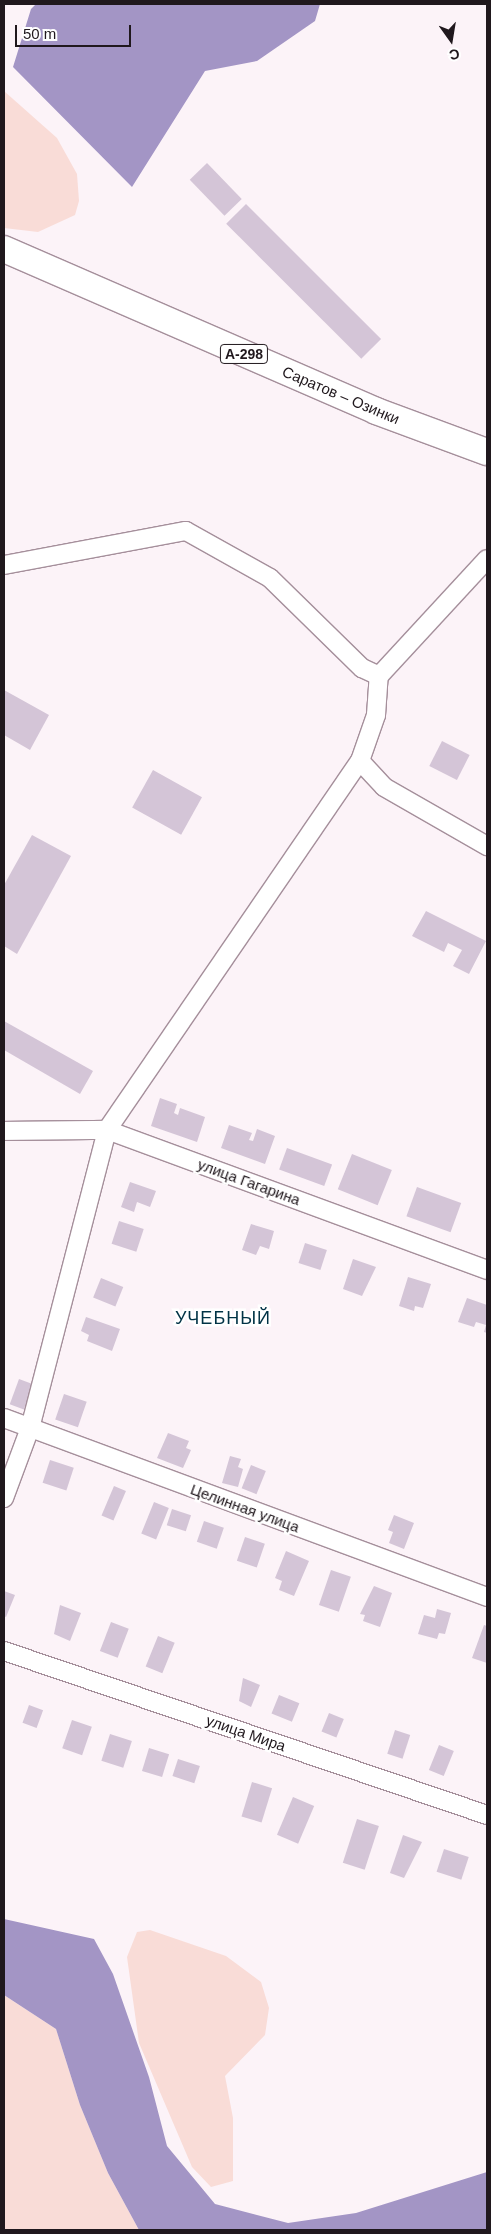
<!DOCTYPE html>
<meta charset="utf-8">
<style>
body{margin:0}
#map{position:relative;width:491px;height:2234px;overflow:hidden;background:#fcf3f8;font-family:Helvetica,sans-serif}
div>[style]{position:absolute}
.green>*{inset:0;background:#f9dcd7}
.water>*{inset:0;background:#a395c5}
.building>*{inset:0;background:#d4c5d7;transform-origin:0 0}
.roads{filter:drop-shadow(1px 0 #a58f9b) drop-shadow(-1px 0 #a58f9b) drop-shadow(0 1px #a58f9b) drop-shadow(0 -1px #a58f9b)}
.minor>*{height:18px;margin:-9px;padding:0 9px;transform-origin:9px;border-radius:9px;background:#fff}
.highway>*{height:26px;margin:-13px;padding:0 13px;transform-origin:13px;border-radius:13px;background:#fff}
span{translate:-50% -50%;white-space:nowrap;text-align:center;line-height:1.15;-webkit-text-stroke:5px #fff;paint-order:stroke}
.shield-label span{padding:1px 4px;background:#fff;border:1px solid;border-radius:4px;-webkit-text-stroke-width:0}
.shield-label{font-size:14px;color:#20181d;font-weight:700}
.street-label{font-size:15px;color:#20181d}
.quarter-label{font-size:18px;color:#003245;letter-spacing:1px}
.frame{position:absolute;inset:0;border:5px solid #20181d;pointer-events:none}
.north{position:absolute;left:426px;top:15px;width:50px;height:50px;-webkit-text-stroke:4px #fff;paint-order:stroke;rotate:167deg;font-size:14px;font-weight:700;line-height:20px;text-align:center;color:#20181d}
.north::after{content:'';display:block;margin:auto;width:18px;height:22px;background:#20181d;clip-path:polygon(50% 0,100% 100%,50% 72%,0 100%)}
.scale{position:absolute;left:15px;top:25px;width:116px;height:22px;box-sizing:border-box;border:2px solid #20181d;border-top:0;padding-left:6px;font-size:15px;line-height:18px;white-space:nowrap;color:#20181d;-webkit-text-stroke:4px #fff;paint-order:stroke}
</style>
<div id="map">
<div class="green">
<div style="clip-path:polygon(4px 91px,57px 138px,77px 174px,79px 201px,75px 215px,38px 232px,4px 228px)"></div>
<div style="clip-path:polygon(150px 1930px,226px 1956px,261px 1982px,269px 2008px,265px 2035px,225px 2076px,233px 2118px,233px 2181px,211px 2187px,192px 2167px,139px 2043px,127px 1957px,137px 1932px)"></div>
<div style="clip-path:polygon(4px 1995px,56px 2029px,80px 2105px,108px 2173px,139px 2230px,4px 2230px)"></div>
</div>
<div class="water">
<div style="clip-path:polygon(36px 4px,320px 4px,315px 21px,257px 61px,205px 71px,132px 187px,13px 67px,31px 9px)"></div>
<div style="clip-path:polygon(4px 1919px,94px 1939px,113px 1974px,149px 2077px,167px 2146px,215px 2204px,288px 2223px,356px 2213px,487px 2172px,487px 2230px,139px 2230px,108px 2173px,80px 2105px,56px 2029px,4px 1995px)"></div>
</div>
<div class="building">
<div style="left:207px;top:163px;width:50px;height:24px;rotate:46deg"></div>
<div style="left:246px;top:204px;width:191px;height:28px;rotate:45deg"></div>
<div style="clip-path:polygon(4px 690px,49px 715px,30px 750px,4px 735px)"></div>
<div style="left:442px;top:741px;width:31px;height:28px;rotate:27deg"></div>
<div style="left:153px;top:770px;width:56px;height:43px;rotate:29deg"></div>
<div style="clip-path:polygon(32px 835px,71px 856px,17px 954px,4px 946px,4px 885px)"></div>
<div style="clip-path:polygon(426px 911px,486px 941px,469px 974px,453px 966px,462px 950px,448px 943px,444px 952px,412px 936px)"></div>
<div style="clip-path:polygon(4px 1021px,93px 1071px,80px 1094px,4px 1050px)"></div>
<div style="clip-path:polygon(160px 1098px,177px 1104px,174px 1113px,178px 1115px,180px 1108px,205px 1117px,197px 1142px,151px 1126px)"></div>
<div style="clip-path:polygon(229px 1125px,252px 1133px,249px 1140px,253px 1141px,257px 1129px,275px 1136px,265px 1164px,221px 1148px)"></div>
<div style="left:287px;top:1148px;width:48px;height:23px;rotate:20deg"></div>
<div style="left:352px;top:1154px;width:43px;height:38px;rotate:22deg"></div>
<div style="clip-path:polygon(130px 1182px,156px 1191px,150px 1207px,137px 1202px,134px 1212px,121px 1207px)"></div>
<div style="left:417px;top:1187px;width:47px;height:31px;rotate:20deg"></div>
<div style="left:119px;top:1221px;width:26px;height:24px;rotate:18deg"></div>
<div style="clip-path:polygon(251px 1224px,274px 1231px,269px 1249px,260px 1246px,256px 1255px,242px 1250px)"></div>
<div style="left:305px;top:1243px;width:23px;height:21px;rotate:18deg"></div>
<div style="clip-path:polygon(353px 1259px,376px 1267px,362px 1296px,343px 1289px)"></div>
<div style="clip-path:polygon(408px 1277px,431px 1284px,423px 1308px,415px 1306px,414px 1311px,399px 1306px)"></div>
<div style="left:101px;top:1278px;width:24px;height:21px;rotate:22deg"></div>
<div style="clip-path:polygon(467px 1298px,487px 1305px,487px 1333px,484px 1332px,486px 1325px,476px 1322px,474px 1327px,458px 1322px)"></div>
<div style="clip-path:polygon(86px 1317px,120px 1329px,112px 1351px,87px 1341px,89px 1335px,81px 1331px)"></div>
<div style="left:19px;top:1379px;width:15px;height:27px;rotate:20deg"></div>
<div style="left:64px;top:1394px;width:24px;height:27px;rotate:19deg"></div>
<div style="clip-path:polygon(168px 1433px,189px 1441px,186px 1448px,191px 1450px,183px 1468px,157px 1458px)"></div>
<div style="clip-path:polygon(230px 1456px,241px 1459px,238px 1467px,243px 1469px,238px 1487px,222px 1483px)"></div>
<div style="left:50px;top:1460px;width:25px;height:24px;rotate:18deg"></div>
<div style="left:251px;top:1465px;width:16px;height:25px;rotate:22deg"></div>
<div style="left:114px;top:1486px;width:13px;height:32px;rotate:23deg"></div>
<div style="left:154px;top:1502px;width:16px;height:34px;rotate:22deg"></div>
<div style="left:172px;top:1509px;width:20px;height:17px;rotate:18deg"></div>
<div style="clip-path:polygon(394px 1515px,414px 1523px,404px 1549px,389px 1543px,393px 1532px,388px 1530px)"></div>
<div style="left:204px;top:1521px;width:21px;height:22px;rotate:19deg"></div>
<div style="left:245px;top:1537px;width:21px;height:25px;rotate:19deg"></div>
<div style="clip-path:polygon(286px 1551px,309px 1561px,294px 1596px,279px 1590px,282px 1581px,275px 1578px)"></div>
<div style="left:331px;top:1570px;width:21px;height:37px;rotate:19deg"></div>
<div style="clip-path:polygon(374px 1586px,392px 1593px,380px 1627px,363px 1621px,365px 1615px,360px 1614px)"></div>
<div style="clip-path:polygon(4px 1591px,15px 1595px,6px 1617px,4px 1616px)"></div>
<div style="clip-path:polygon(60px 1605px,81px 1613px,70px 1641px,54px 1634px)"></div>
<div style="clip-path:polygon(437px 1609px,451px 1613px,445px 1634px,439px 1633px,437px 1639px,418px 1634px,424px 1615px,435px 1618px)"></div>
<div style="left:111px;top:1622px;width:19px;height:31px;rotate:21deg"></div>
<div style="clip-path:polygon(484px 1625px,487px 1626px,487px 1663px,472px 1658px)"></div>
<div style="left:158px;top:1636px;width:18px;height:33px;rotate:22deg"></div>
<div style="clip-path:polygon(243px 1678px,260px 1685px,251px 1707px,239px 1701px)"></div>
<div style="left:279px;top:1695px;width:22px;height:20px;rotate:22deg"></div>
<div style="left:29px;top:1705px;width:15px;height:19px;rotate:20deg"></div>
<div style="left:329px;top:1713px;width:16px;height:20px;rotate:22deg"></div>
<div style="left:72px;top:1720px;width:21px;height:30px;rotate:19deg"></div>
<div style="left:395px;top:1730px;width:16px;height:25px;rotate:18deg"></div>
<div style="left:110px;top:1734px;width:23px;height:28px;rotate:18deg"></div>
<div style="left:439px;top:1745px;width:16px;height:27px;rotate:22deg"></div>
<div style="left:149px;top:1748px;width:21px;height:24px;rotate:17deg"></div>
<div style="left:178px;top:1759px;width:23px;height:18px;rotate:18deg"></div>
<div style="left:252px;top:1782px;width:21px;height:36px;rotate:17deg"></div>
<div style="left:293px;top:1797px;width:23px;height:41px;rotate:23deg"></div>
<div style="left:357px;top:1819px;width:23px;height:46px;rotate:18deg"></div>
<div style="clip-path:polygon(403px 1835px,422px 1842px,404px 1878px,390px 1873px)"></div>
<div style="left:444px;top:1849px;width:26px;height:24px;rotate:18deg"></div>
</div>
<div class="roads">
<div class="minor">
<div style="left:4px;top:565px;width:185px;rotate:-10.6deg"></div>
<div style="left:186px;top:531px;width:96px;rotate:29.2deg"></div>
<div style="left:270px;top:578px;width:129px;rotate:44.4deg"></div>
<div style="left:362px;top:668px;width:19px;rotate:25deg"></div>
<div style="left:360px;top:761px;width:35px;rotate:47deg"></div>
<div style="left:384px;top:787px;width:119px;rotate:29.8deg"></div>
<div style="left:4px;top:1131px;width:103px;rotate:-0.6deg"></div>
<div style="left:107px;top:1130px;width:405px;rotate:20.2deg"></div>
<div style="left:4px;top:1418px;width:515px;rotate:20.33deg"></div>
<div style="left:4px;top:1498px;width:75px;rotate:-69.6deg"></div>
<div style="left:30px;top:1428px;width:308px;rotate:-75.5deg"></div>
<div style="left:107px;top:1130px;width:447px;rotate:-55.6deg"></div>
<div style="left:360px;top:761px;width:49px;rotate:-70.8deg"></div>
<div style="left:376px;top:715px;width:39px;rotate:-86deg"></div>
<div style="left:379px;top:676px;width:159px;rotate:-47.3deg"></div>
<div style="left:4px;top:1651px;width:510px;rotate:18.75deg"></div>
</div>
<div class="highway">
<div style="left:4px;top:249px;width:406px;rotate:23.5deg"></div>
<div style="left:376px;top:411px;width:118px;rotate:20.3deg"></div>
</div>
</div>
<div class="shield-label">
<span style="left:244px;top:354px">А-298</span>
</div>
<div class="street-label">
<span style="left:341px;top:395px;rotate:23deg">Саратов – Озинки</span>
<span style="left:249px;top:1182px;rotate:20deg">улица Гагарина</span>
<span style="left:245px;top:1508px;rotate:20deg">Целинная улица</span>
<span style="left:246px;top:1733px;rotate:19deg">улица Мира</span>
</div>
<div class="quarter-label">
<span style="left:223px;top:1318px">УЧЕБНЫЙ</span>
</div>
<div class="frame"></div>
<div class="north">С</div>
<div class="scale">50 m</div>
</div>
